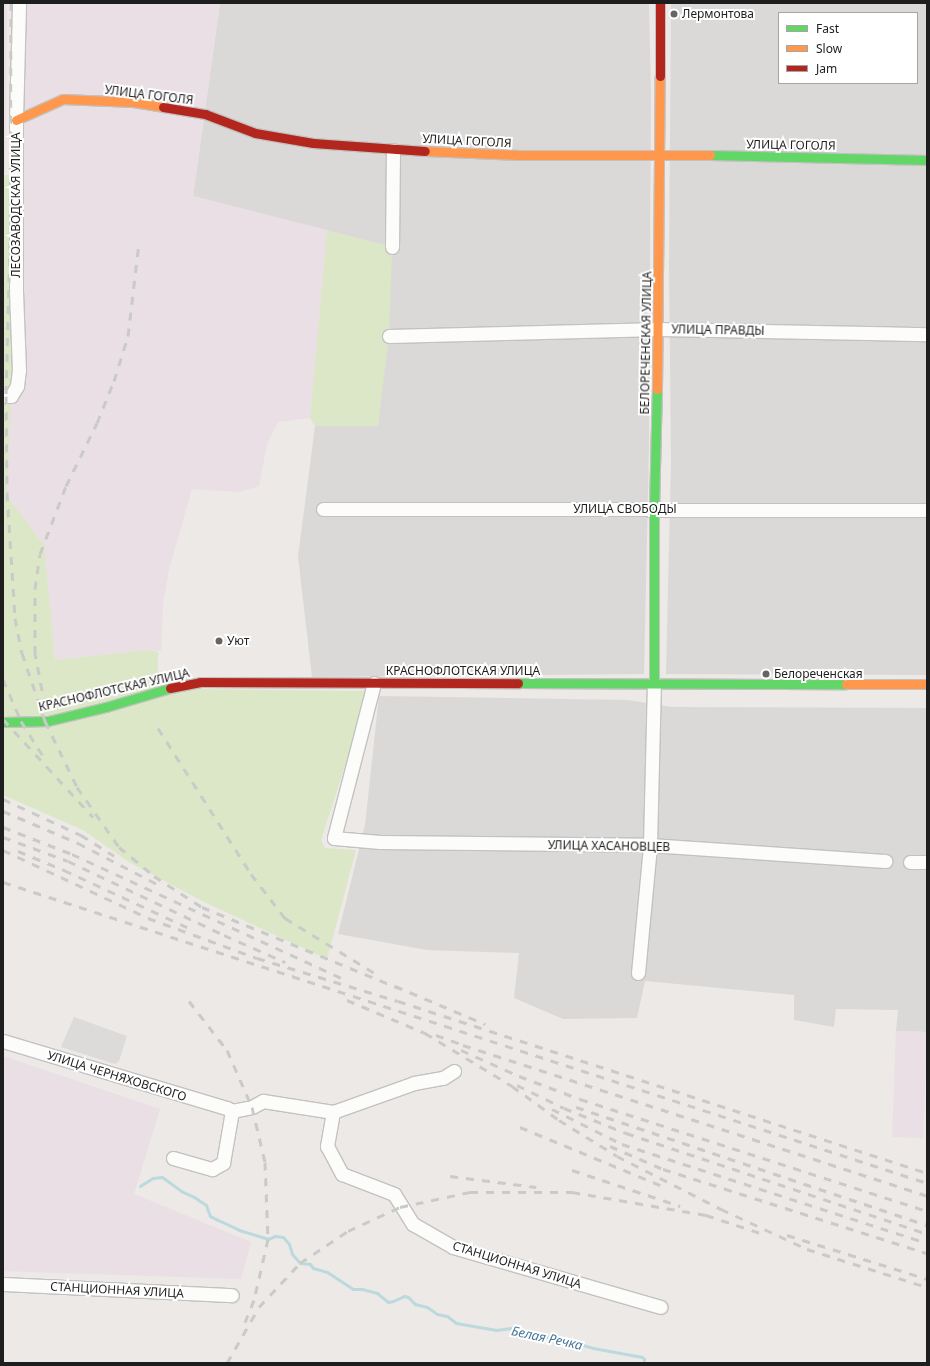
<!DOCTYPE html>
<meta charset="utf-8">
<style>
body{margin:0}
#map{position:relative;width:930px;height:1366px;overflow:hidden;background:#ece9e6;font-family:"Noto Sans",sans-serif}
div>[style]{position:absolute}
.residential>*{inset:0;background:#dbd9d8}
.industrial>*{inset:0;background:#e9dfe5;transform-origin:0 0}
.grass>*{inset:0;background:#dbe7c6}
.parking>*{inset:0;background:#dcdbda}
.stream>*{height:3px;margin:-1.5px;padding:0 1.5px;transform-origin:1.5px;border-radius:1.5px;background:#bcd9de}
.roads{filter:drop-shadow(1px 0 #c3c2c1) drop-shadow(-1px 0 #c3c2c1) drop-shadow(0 1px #c3c2c1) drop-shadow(0 -1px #c3c2c1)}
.street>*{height:13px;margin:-6.5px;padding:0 6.5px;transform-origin:6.5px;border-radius:6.5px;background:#fcfcfb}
.fast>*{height:9px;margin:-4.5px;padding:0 4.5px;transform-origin:4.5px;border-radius:4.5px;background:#63d668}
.slow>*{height:9px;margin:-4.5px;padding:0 4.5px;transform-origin:4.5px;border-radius:4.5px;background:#ff974d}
.jam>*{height:9px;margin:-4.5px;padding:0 4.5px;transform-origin:4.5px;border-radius:4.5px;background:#b3261e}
.rail>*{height:3px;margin-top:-1.5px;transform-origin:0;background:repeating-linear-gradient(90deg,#cacac9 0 8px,transparent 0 16px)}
.dots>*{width:11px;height:11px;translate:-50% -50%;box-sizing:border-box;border:2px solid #fff;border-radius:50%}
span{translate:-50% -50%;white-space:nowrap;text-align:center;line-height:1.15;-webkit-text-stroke:4px #fff;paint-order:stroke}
.poi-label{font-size:12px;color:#1e1e1e}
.left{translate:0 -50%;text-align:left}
.street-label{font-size:12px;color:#1e1e1e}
.water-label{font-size:13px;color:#497799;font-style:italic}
.frame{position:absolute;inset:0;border:4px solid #1e1e1e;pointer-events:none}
.legend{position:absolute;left:778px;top:12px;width:140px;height:72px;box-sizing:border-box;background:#fff;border:1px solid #a5a5a5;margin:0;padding:5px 7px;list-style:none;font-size:12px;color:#1e1e1e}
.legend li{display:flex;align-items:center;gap:8px;height:20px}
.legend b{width:20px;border:1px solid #a5a5a5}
</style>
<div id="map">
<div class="residential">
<div style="clip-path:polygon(220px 3px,649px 3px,651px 95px,649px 448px,644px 674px,312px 677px,298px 557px,315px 426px,378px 426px,392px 247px,193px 196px)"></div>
<div style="clip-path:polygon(evenodd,671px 3px,927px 3px,927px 675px,666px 674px,671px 461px,669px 267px,671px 3px,779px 13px,917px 13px,917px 83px,779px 83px,779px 13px)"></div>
<div style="clip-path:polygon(379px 696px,628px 700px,672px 707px,927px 708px,927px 1032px,896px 1031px,898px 1010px,836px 1009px,834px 1027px,794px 1020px,794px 995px,645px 981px,637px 1018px,563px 1019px,514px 998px,519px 953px,427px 950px,338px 934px,365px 825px)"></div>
</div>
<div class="industrial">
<div style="clip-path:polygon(3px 3px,7px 3px,5px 174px,3px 174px)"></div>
<div style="clip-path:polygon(19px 3px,220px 3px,193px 196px,327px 230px,310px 418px,278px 422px,267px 444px,259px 486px,239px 492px,192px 489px,169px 569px,163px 605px,161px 651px,148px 650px,55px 660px,44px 545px,7px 496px,11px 396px)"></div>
<div style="left:896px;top:1031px;width:31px;height:106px;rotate:2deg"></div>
<div style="clip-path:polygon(3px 1056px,160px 1109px,134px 1194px,251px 1242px,241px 1279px,3px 1271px)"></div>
</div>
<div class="grass">
<div style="clip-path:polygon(3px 175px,16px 175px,19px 368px,11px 396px,7px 496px,44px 545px,55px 660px,148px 650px,158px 652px,158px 695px,198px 689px,369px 691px,321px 840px,325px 848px,356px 850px,327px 959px,202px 901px,129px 862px,83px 830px,3px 795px)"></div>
<div style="clip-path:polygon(327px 230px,392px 247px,389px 336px,378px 426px,315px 426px,310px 418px)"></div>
</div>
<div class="parking">
<div style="clip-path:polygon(74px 1017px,127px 1036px,119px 1061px,115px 1064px,61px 1047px)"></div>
</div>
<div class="stream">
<div style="left:140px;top:1186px;width:15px;rotate:-32deg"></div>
<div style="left:153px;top:1178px;width:9px;rotate:-6deg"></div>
<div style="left:162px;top:1177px;width:24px;rotate:36deg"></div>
<div style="left:181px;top:1191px;width:14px;rotate:25deg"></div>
<div style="left:194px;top:1197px;width:14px;rotate:34deg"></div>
<div style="left:206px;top:1205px;width:12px;rotate:70deg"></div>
<div style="left:210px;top:1216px;width:9px;rotate:27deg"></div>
<div style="left:218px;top:1220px;width:23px;rotate:25deg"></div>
<div style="left:239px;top:1230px;width:30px;rotate:17deg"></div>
<div style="left:268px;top:1239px;width:8px;rotate:-23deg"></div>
<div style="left:275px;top:1236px;width:8px;rotate:7deg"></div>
<div style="left:283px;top:1237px;width:9px;rotate:49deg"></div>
<div style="left:289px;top:1244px;width:10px;rotate:73deg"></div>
<div style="left:292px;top:1254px;width:12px;rotate:48deg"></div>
<div style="left:300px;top:1263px;width:10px;rotate:6deg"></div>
<div style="left:310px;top:1264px;width:5px;rotate:53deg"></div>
<div style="left:313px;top:1268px;width:15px;rotate:16deg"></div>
<div style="left:327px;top:1272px;width:31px;rotate:33deg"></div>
<div style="left:353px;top:1289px;width:9px"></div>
<div style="left:362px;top:1289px;width:16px;rotate:15deg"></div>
<div style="left:377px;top:1293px;width:14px;rotate:39deg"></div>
<div style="left:388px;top:1302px;width:5px;rotate:-11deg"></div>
<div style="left:393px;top:1301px;width:12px;rotate:-24deg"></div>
<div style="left:404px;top:1296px;width:4px;rotate:14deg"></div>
<div style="left:408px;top:1297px;width:10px;rotate:45deg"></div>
<div style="left:415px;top:1304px;width:12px;rotate:14deg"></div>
<div style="left:427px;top:1307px;width:12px;rotate:35deg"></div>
<div style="left:437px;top:1314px;width:10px;rotate:11deg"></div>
<div style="left:447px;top:1316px;width:11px;rotate:38deg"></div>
<div style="left:456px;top:1323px;width:41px;rotate:9.9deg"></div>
<div style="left:496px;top:1330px;width:16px;rotate:-7deg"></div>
<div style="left:512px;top:1328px;width:11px;rotate:34deg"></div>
<div style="left:521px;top:1334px;width:41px;rotate:7deg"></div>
<div style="left:562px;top:1339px;width:32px;rotate:16deg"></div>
<div style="left:593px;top:1348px;width:50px;rotate:10.4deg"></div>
<div style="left:642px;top:1357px;width:3px;rotate:45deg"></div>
<div style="left:644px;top:1359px;width:4px;rotate:90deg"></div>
</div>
<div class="roads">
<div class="street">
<div style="left:392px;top:247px;width:97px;rotate:-89.4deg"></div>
<div style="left:389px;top:336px;width:270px;rotate:-1.5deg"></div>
<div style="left:659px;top:329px;width:268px;rotate:1.1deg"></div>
<div style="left:3px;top:396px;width:8px"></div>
<div style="left:11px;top:396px;width:12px;rotate:-59deg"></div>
<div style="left:17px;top:386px;width:16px;rotate:-83deg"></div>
<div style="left:19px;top:370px;width:77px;rotate:-92.2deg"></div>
<div style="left:16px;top:293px;width:173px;rotate:-90deg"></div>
<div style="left:16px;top:120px;width:117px;rotate:-88.5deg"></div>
<div style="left:323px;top:509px;width:604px;rotate:0.09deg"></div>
<div style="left:374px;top:683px;width:160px;rotate:104.5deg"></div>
<div style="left:334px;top:838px;width:46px;rotate:5deg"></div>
<div style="left:380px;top:842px;width:270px;rotate:0.6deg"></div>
<div style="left:650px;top:845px;width:236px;rotate:3.9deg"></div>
<div style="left:910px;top:862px;width:17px"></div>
<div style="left:638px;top:973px;width:129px;rotate:-84.6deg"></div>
<div style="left:650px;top:845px;width:162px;rotate:-88.6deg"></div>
<div style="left:3px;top:1041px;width:234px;rotate:16.7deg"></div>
<div style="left:227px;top:1108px;width:6px;rotate:31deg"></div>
<div style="left:333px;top:1112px;width:35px;rotate:100deg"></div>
<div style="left:327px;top:1146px;width:32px;rotate:62deg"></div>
<div style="left:342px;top:1174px;width:56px;rotate:21deg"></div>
<div style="left:394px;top:1194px;width:36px;rotate:58deg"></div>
<div style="left:413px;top:1224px;width:46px;rotate:29.9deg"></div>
<div style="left:453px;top:1247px;width:216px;rotate:16.1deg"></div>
<div style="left:173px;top:1158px;width:41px;rotate:15.8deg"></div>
<div style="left:212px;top:1169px;width:13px;rotate:-29deg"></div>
<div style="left:223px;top:1163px;width:53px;rotate:-80.2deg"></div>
<div style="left:232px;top:1111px;width:20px;rotate:-11deg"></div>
<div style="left:252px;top:1107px;width:13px;rotate:-29deg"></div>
<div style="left:263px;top:1101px;width:71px;rotate:8.9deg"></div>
<div style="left:333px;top:1112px;width:86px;rotate:-19.7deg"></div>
<div style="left:414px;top:1083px;width:29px;rotate:-10deg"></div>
<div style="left:443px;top:1078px;width:13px;rotate:-32deg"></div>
<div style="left:3px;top:1284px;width:229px;rotate:2.8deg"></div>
</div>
<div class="fast">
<div style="left:710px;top:155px;width:217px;rotate:1.3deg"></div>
<div style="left:518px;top:683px;width:328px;rotate:0.2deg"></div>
<div style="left:654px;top:683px;width:174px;rotate:-90deg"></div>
<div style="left:654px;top:509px;width:120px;rotate:-88.6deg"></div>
<div style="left:3px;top:722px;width:45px;rotate:-1.3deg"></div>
<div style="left:48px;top:721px;width:60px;rotate:-13.6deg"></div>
<div style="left:106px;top:707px;width:67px;rotate:-16.5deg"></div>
</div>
<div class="slow">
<div style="left:16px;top:120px;width:51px;rotate:-24.1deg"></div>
<div style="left:63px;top:99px;width:70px;rotate:2.5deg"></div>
<div style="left:133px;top:102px;width:30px;rotate:9deg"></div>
<div style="left:425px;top:151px;width:94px;rotate:2.4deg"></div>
<div style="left:519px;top:155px;width:191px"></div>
<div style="left:657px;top:389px;width:313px;rotate:-89.5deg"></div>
<div style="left:846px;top:684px;width:81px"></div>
</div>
<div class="jam">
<div style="left:660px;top:76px;width:73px;rotate:-90deg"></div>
<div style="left:163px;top:107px;width:43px;rotate:9.5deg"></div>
<div style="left:205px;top:114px;width:53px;rotate:20.8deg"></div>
<div style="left:255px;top:133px;width:59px;rotate:9.8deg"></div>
<div style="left:313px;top:143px;width:112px;rotate:4.1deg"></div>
<div style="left:170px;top:688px;width:31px;rotate:-11deg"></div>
<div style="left:200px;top:682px;width:318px;rotate:0.2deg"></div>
</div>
</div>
<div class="rail">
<div style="left:11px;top:3px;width:239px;rotate:90.2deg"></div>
<div style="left:10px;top:242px;width:154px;rotate:91.5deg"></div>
<div style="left:6px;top:396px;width:97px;rotate:89.4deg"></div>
<div style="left:7px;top:493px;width:125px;rotate:86.3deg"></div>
<div style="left:15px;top:618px;width:36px;rotate:79deg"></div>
<div style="left:22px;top:653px;width:72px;rotate:71.3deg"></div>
<div style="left:45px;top:721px;width:73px;rotate:64.1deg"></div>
<div style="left:77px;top:787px;width:73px;rotate:55deg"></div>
<div style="left:119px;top:847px;width:45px;rotate:39.6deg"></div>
<div style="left:154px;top:876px;width:57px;rotate:32.9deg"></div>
<div style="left:202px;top:907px;width:213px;rotate:22.4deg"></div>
<div style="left:3px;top:679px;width:46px;rotate:66.8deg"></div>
<div style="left:21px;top:721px;width:41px;rotate:57.8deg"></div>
<div style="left:45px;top:706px;width:54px;rotate:-100.7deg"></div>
<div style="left:35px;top:653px;width:64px;rotate:-90deg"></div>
<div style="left:35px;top:589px;width:35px;rotate:-82deg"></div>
<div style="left:40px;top:554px;width:73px;rotate:-69.1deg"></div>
<div style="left:66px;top:486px;width:70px;rotate:-63.8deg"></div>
<div style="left:97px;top:423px;width:45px;rotate:-68deg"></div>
<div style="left:114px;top:381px;width:47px;rotate:-72.7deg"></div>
<div style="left:128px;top:336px;width:95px;rotate:-83.3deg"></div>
<div style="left:3px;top:719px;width:133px;rotate:47.4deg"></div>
<div style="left:158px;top:728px;width:173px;rotate:57.5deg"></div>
<div style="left:251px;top:874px;width:56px;rotate:52.3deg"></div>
<div style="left:285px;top:918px;width:107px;rotate:31.6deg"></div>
<div style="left:3px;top:799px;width:86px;rotate:24.8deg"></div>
<div style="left:81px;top:835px;width:39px;rotate:32deg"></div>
<div style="left:3px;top:811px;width:82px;rotate:23.1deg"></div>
<div style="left:78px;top:843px;width:89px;rotate:27.4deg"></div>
<div style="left:3px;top:827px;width:74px;rotate:21.4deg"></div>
<div style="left:72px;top:854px;width:304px;rotate:24.7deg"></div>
<div style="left:3px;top:837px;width:69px;rotate:20.3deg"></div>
<div style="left:68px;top:861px;width:173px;rotate:25.4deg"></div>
<div style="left:224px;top:935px;width:67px;rotate:23.9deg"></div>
<div style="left:3px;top:850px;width:160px;rotate:25.1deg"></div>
<div style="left:148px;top:918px;width:116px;rotate:20.2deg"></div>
<div style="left:257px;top:958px;width:147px;rotate:17deg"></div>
<div style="left:398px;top:1001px;width:556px;rotate:18.01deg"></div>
<div style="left:18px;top:851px;width:50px;rotate:22.4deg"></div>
<div style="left:64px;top:870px;width:138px;rotate:24.9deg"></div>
<div style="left:3px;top:882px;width:972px;rotate:18.04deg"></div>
<div style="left:395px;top:986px;width:98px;rotate:22.9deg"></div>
<div style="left:347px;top:1000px;width:85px;rotate:22.9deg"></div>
<div style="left:425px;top:1033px;width:102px;rotate:31.3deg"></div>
<div style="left:512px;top:1086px;width:58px;rotate:35.9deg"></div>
<div style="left:559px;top:1120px;width:68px;rotate:31.8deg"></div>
<div style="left:617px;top:1156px;width:117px;rotate:27deg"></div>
<div style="left:721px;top:1209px;width:95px;rotate:24.9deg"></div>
<div style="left:807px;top:1249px;width:126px;rotate:17.6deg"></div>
<div style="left:189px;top:1001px;width:62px;rotate:52.2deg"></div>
<div style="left:227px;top:1050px;width:62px;rotate:66.3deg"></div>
<div style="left:252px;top:1107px;width:57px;rotate:76.7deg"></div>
<div style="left:265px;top:1162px;width:77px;rotate:87.8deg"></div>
<div style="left:268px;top:1239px;width:63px;rotate:102.9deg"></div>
<div style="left:254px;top:1300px;width:24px;rotate:112deg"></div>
<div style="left:436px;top:1035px;width:29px;rotate:20deg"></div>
<div style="left:463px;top:1045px;width:488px;rotate:18deg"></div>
<div style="left:461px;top:1050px;width:64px;rotate:24.1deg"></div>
<div style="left:519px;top:1076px;width:65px;rotate:20.7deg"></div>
<div style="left:580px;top:1099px;width:365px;rotate:17.9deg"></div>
<div style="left:517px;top:1085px;width:52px;rotate:26.1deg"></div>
<div style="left:564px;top:1108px;width:67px;rotate:22deg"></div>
<div style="left:626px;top:1133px;width:317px;rotate:18.5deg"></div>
<div style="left:576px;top:1107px;width:370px;rotate:18.6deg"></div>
<div style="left:552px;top:1109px;width:78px;rotate:26.6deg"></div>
<div style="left:622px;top:1144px;width:321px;rotate:18deg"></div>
<div style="left:520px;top:1127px;width:157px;rotate:22.5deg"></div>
<div style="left:610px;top:1146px;width:58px;rotate:23.5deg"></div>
<div style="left:663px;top:1169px;width:277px;rotate:17.7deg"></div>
<div style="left:572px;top:1170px;width:114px;rotate:18.4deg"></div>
<div style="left:450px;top:1176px;width:87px;rotate:7.3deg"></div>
<div style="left:787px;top:1235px;width:147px;rotate:17.4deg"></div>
<div style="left:227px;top:1363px;width:64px;rotate:-60.3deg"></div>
<div style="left:259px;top:1307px;width:60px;rotate:-47deg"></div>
<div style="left:300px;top:1263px;width:58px;rotate:-33.7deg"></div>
<div style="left:348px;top:1231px;width:57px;rotate:-24.8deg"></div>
<div style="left:400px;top:1207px;width:72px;rotate:-12.1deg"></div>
<div style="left:470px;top:1192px;width:102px"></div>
<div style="left:572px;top:1192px;width:136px;rotate:9.7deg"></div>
<div style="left:706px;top:1215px;width:60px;rotate:18.4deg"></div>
</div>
<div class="dots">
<div style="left:674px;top:14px;background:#666564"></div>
<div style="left:219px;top:641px;background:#666564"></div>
<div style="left:766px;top:674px;background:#666564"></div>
</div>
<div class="poi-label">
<span class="left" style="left:682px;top:14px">Лермонтова</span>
<span class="left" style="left:227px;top:641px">Уют</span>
<span class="left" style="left:774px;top:674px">Белореченская</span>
</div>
<div class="street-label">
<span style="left:149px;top:95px;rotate:7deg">УЛИЦА ГОГОЛЯ</span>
<span style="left:467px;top:141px;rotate:3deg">УЛИЦА ГОГОЛЯ</span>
<span style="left:791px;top:145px;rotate:1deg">УЛИЦА ГОГОЛЯ</span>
<span style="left:16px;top:205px;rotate:-90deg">ЛЕСОЗАВОДСКАЯ УЛИЦА</span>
<span style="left:718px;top:330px;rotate:1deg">УЛИЦА ПРАВДЫ</span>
<span style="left:646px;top:343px;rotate:-89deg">БЕЛОРЕЧЕНСКАЯ УЛИЦА</span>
<span style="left:625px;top:509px">УЛИЦА СВОБОДЫ</span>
<span style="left:463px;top:671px">КРАСНОФЛОТСКАЯ УЛИЦА</span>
<span style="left:114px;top:690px;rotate:-13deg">КРАСНОФЛОТСКАЯ УЛИЦА</span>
<span style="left:609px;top:846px;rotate:1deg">УЛИЦА ХАСАНОВЦЕВ</span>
<span style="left:117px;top:1076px;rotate:17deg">УЛИЦА ЧЕРНЯХОВСКОГО</span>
<span style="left:517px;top:1265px;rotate:17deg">СТАНЦИОННАЯ УЛИЦА</span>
<span style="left:117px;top:1290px;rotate:3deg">СТАНЦИОННАЯ УЛИЦА</span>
</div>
<div class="water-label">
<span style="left:547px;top:1338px;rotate:12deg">Белая Речка</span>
</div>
<div class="frame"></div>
<ul class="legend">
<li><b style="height:5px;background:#63d668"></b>Fast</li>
<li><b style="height:5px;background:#ff974d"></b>Slow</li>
<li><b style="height:5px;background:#b3261e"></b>Jam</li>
</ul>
</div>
